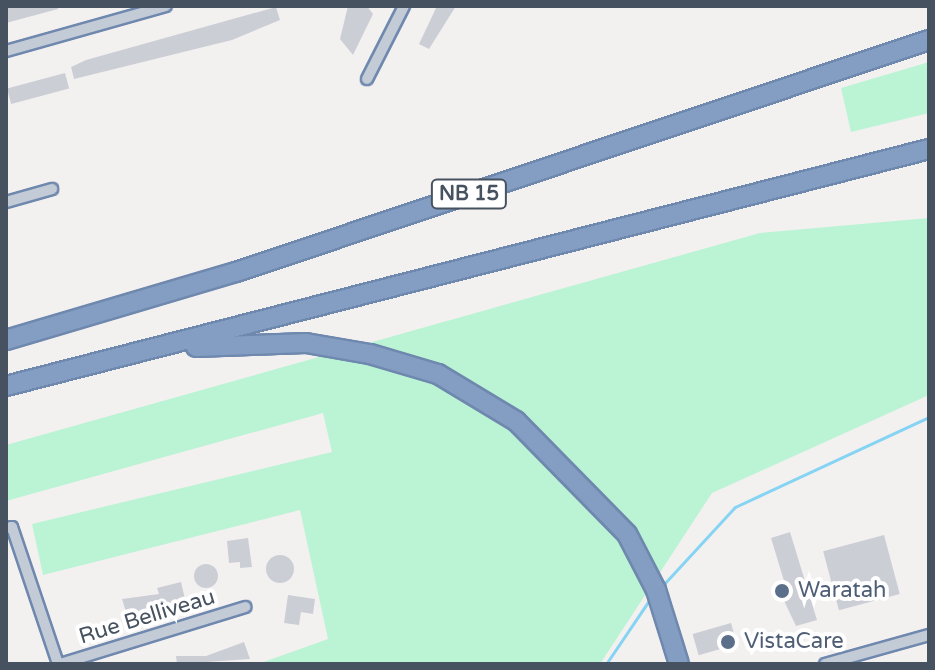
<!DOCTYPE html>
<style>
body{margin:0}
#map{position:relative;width:935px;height:670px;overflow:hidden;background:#f3f0f0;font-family:"Varela Round",sans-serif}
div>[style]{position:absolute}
.green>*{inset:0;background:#bbf3d5}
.stream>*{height:3px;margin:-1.5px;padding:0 1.5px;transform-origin:1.5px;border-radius:1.5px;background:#85d4f3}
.building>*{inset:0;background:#ccced6;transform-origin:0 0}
.round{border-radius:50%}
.roads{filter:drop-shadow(2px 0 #6f88ae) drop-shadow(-2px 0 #6f88ae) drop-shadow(0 2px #6f88ae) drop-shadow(0 -2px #6f88ae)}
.minor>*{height:10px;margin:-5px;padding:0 5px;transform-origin:5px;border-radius:5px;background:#c3cbd6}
.motorway>*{height:18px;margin:-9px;padding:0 9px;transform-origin:9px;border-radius:9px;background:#849ec3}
.dots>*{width:22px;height:22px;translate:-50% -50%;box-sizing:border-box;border:4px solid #fff;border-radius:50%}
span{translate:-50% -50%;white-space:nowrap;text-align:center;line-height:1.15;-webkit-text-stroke:8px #fff;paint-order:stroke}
.shield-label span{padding:2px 6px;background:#fff;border:2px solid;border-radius:6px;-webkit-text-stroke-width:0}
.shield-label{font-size:20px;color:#46525f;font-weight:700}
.service-label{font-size:22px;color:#4e5e75}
.left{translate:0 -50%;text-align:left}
.street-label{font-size:22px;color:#46525f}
.frame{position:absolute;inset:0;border:8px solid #46525f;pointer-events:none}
</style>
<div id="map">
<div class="green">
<div style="clip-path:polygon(929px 62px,929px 113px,851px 132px,841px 88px)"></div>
<div style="clip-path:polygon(929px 218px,929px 395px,712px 493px,600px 664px,258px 664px,328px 639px,300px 510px,43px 575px,32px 524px,332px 452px,323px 413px,6px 501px,6px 445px,760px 233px)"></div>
</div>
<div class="stream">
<div style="left:663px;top:585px;width:106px;rotate:-47.3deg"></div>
<div style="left:735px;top:507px;width:214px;rotate:-24.9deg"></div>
<div style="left:606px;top:664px;width:78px;rotate:-55.9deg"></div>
</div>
<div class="building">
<div style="clip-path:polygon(6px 6px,58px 6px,58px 9px,6px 23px)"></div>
<div style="clip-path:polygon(348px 6px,367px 6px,373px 14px,353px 55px,340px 39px)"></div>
<div style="clip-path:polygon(437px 6px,456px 6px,429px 49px,419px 44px)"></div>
<div style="clip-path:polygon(276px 7px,280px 20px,232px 40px,74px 79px,71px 67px,86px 60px)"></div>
<div style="left:65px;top:73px;width:16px;height:60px;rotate:75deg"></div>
<div style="clip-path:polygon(790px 532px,817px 620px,796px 626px,776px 584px,784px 581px,771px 538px)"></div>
<div style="left:884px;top:535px;width:61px;height:63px;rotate:75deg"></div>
<div style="clip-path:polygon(248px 538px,252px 567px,240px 568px,240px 562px,229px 563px,227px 541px)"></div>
<div class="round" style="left:266px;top:555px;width:28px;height:28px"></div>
<div class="round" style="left:194px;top:564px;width:24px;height:24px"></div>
<div style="clip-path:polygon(181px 582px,185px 599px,127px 615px,122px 599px,159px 594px,157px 588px)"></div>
<div style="clip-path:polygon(288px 595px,315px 599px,313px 614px,301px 612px,299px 625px,284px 623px)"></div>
<div style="left:731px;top:623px;width:22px;height:40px;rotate:74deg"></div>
<div style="clip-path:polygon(244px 642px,250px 659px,177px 664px,176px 656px,206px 656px)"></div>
</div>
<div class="roads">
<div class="minor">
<div style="left:6px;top:51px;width:166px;rotate:-15.7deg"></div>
<div style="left:367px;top:79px;width:82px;rotate:-63.1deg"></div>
<div style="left:6px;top:202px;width:48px;rotate:-15.8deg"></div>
<div style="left:6px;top:528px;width:6px;rotate:-9deg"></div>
<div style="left:12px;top:527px;width:145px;rotate:71.4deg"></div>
<div style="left:60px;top:664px;width:194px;rotate:-17.1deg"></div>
<div style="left:825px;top:664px;width:108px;rotate:-15.6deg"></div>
</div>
<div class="motorway">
<div style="left:6px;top:340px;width:240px;rotate:-16.5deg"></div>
<div style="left:236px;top:272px;width:731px;rotate:-18.51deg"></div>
<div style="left:196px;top:347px;width:110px;rotate:-2.1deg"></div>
<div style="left:306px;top:343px;width:65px;rotate:9.8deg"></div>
<div style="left:370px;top:354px;width:71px;rotate:16.4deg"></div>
<div style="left:438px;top:374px;width:91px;rotate:31.1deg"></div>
<div style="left:516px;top:421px;width:158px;rotate:45.5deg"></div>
<div style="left:627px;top:534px;width:63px;rotate:62.6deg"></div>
<div style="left:656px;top:590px;width:77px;rotate:72.7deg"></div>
<div style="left:6px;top:386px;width:953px;rotate:-14.4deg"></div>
</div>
</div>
<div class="dots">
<div style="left:782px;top:591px;background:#5c6f8a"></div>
<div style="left:728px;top:642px;background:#5c6f8a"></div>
</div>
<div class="shield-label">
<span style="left:469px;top:194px">NB 15</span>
</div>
<div class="service-label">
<span class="left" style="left:798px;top:591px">Waratah</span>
<span class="left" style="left:744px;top:642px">VistaCare</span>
</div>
<div class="street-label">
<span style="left:147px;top:617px;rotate:-17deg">Rue Belliveau</span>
</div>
<div class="frame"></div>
</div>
